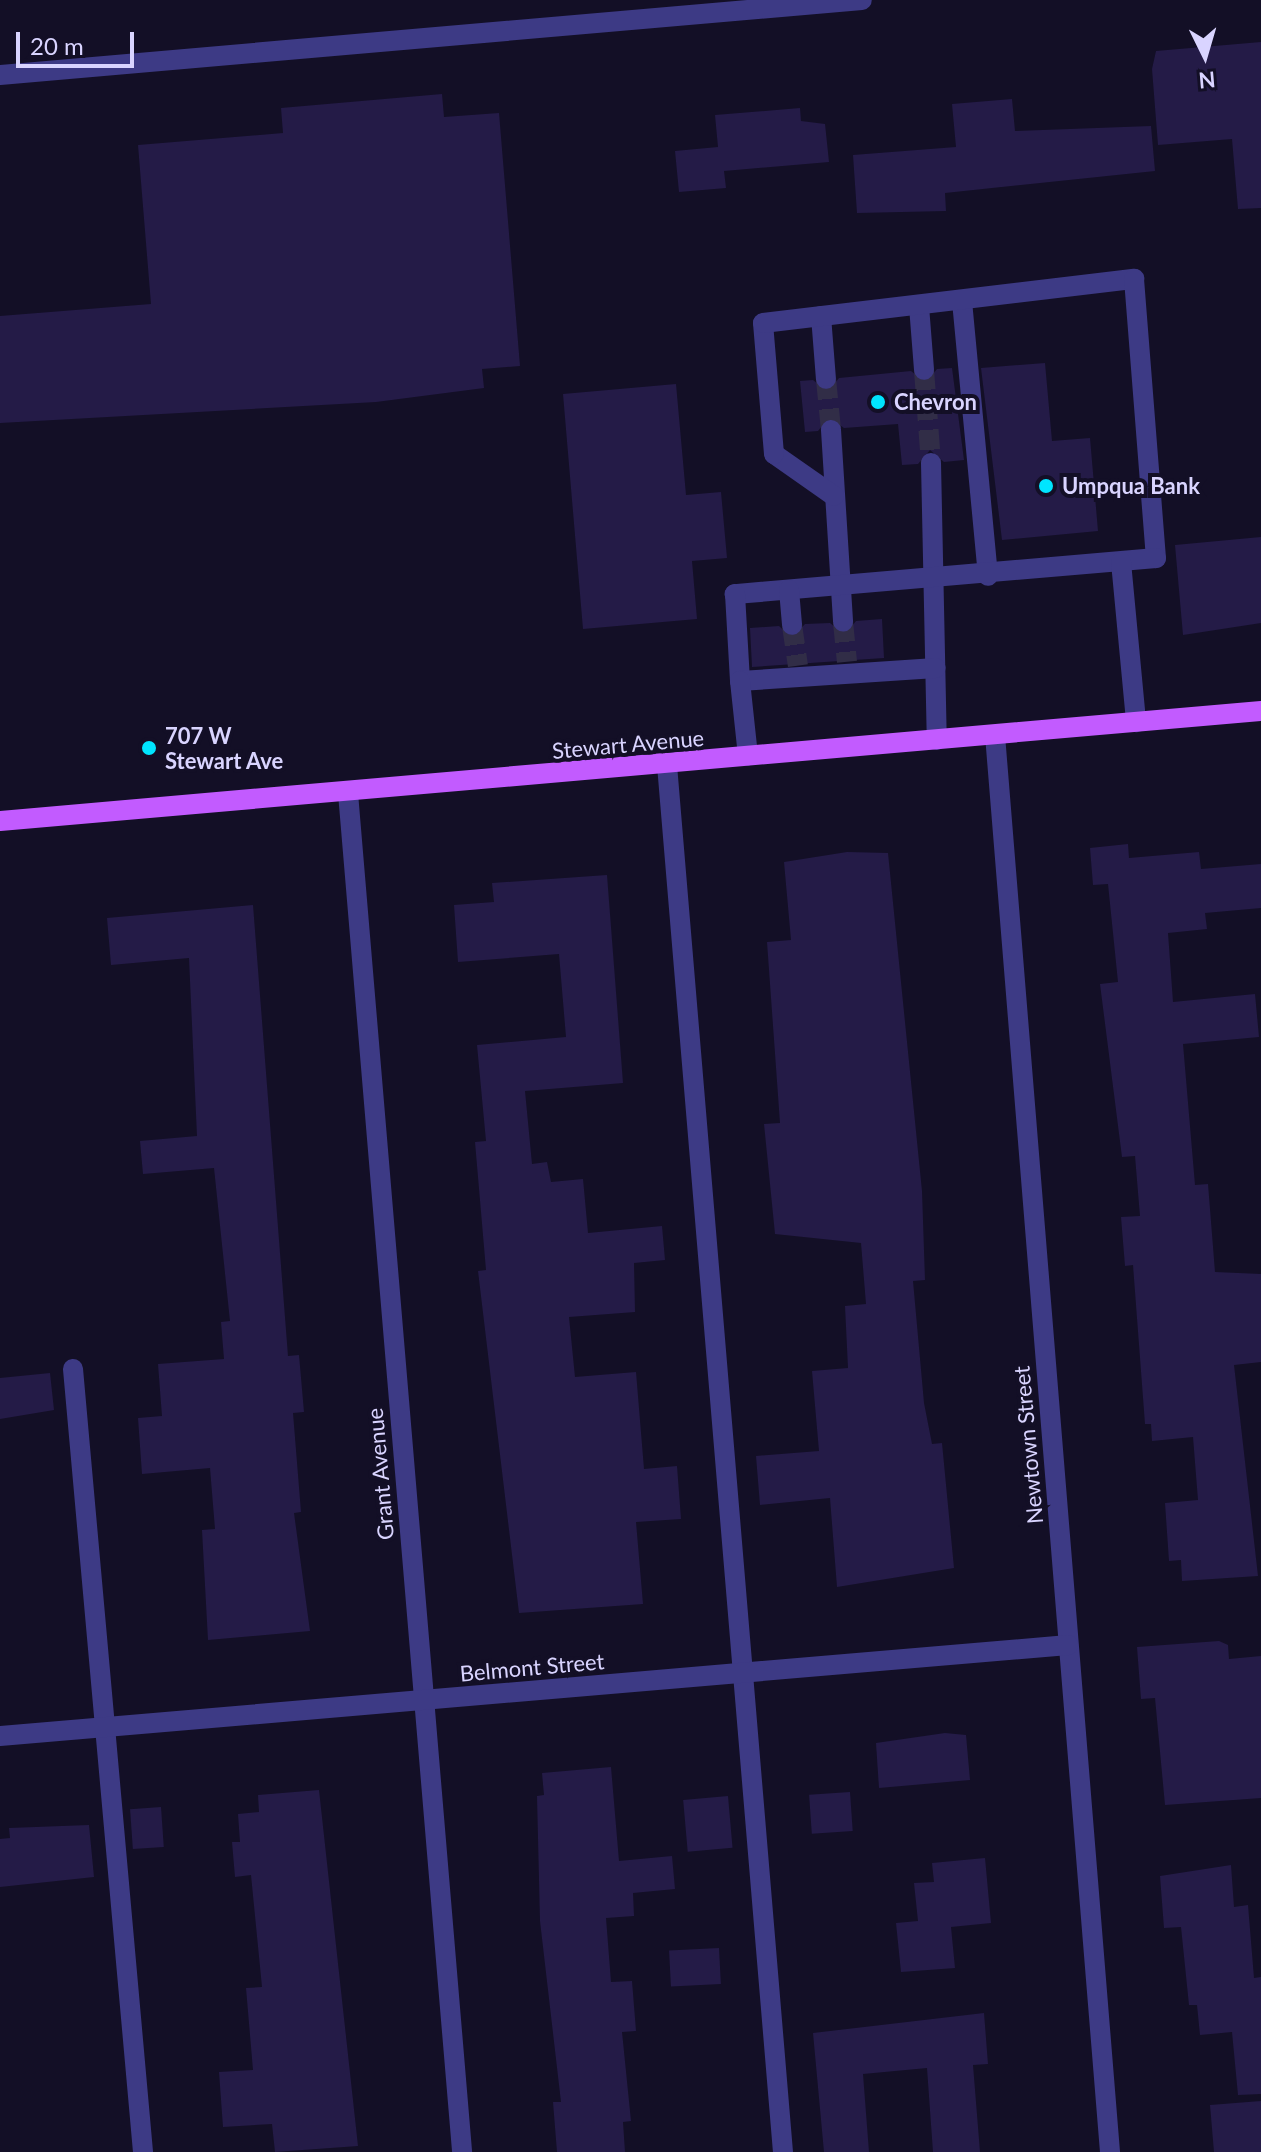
<!DOCTYPE html>
<style>
body{margin:0}
#map{position:relative;width:1261px;height:2152px;overflow:hidden;background:#130f26;font-family:Lato,sans-serif}
div>[style]{position:absolute}
.building>*{inset:0;background:#241b47;transform-origin:0 0}
.minor-tunnel>*{height:20px;margin-top:-10px;transform-origin:0;background:repeating-linear-gradient(90deg,#312d47 0 20px,transparent 0 30px)}
.minor>*{height:20px;margin:-10px;padding:0 10px;transform-origin:10px;border-radius:10px;background:#3d3a85}
.major>*{height:20px;margin:-10px;padding:0 10px;transform-origin:10px;border-radius:10px;background:#c25bff}
.dots>*{width:22px;height:22px;translate:-50% -50%;box-sizing:border-box;border:4px solid #130f26;border-radius:50%}
span{translate:-50% -50%;white-space:nowrap;text-align:center;line-height:1.15;-webkit-text-stroke:8px #130f26;paint-order:stroke}
.poi-label{font-size:22px;color:#d9d4ff;font-weight:700}
.left{translate:0 -50%;text-align:left}
.street-label{font-size:22px;color:#d9d4ff}
.north{position:absolute;left:1165px;top:16px;width:80px;height:80px;-webkit-text-stroke:6px #130f26;paint-order:stroke;rotate:175deg;font-size:22px;font-weight:700;line-height:32px;text-align:center;color:#d9d4ff}
.north::after{content:'';display:block;margin:auto;width:28px;height:36px;background:#d9d4ff;clip-path:polygon(50% 0,100% 100%,50% 72%,0 100%)}
.scale{position:absolute;left:16px;top:32px;width:118px;height:36px;box-sizing:border-box;border:4px solid #d9d4ff;border-top:0;padding-left:10px;font-size:24px;line-height:28px;white-space:nowrap;color:#d9d4ff;-webkit-text-stroke:6px #130f26;paint-order:stroke}
</style>
<div id="map">
<div class="building">
<div style="clip-path:polygon(1261px 42px,1261px 208px,1238px 209px,1232px 139px,1158px 145px,1152px 69px,1156px 51px)"></div>
<div style="clip-path:polygon(442px 94px,444px 117px,499px 113px,520px 366px,482px 369px,484px 388px,376px 402px,0 423px,0 316px,151px 304px,138px 145px,283px 133px,281px 108px)"></div>
<div style="clip-path:polygon(1012px 99px,1015px 131px,1151px 126px,1155px 171px,945px 193px,946px 211px,857px 213px,853px 155px,956px 147px,952px 104px)"></div>
<div style="clip-path:polygon(800px 108px,801px 121px,825px 124px,829px 162px,724px 171px,726px 188px,679px 192px,675px 151px,718px 147px,715px 115px)"></div>
<div style="clip-path:polygon(1045px 363px,1052px 441px,1090px 438px,1098px 531px,1002px 540px,981px 368px)"></div>
<div style="clip-path:polygon(952px 368px,964px 460px,944px 462px,930px 450px,918px 464px,902px 465px,898px 424px,844px 428px,829px 417px,818px 431px,805px 432px,800px 381px,813px 380px,828px 392px,839px 378px,911px 371px,926px 383px,937px 369px)"></div>
<div style="clip-path:polygon(676px 384px,686px 495px,721px 492px,727px 558px,692px 561px,697px 619px,583px 629px,563px 394px)"></div>
<div style="clip-path:polygon(1261px 537px,1261px 623px,1183px 635px,1175px 545px)"></div>
<div style="clip-path:polygon(882px 619px,884px 658px,752px 667px,750px 628px,779px 626px,792px 638px,805px 624px,830px 623px,845px 635px,856px 621px)"></div>
<div style="clip-path:polygon(1128px 844px,1129px 858px,1199px 852px,1201px 869px,1261px 864px,1261px 908px,1205px 913px,1207px 929px,1168px 933px,1173px 1002px,1255px 994px,1259px 1037px,1183px 1044px,1195px 1185px,1208px 1184px,1215px 1272px,1261px 1274px,1261px 1362px,1234px 1365px,1258px 1576px,1182px 1581px,1181px 1560px,1169px 1561px,1165px 1503px,1198px 1500px,1193px 1437px,1152px 1441px,1151px 1424px,1145px 1424px,1133px 1265px,1125px 1266px,1121px 1217px,1140px 1216px,1135px 1156px,1122px 1157px,1100px 984px,1118px 982px,1108px 884px,1093px 885px,1090px 848px)"></div>
<div style="clip-path:polygon(847px 852px,888px 853px,922px 1191px,925px 1280px,913px 1281px,924px 1403px,932px 1444px,942px 1443px,954px 1568px,837px 1587px,830px 1498px,760px 1505px,756px 1456px,819px 1451px,812px 1371px,848px 1368px,845px 1306px,866px 1304px,861px 1243px,775px 1234px,764px 1124px,780px 1123px,767px 942px,791px 940px,784px 862px)"></div>
<div style="clip-path:polygon(607px 875px,623px 1083px,525px 1091px,532px 1164px,547px 1162px,551px 1182px,583px 1179px,588px 1233px,662px 1226px,665px 1260px,634px 1263px,635px 1312px,569px 1317px,575px 1377px,636px 1372px,644px 1469px,677px 1466px,681px 1519px,636px 1522px,643px 1604px,519px 1613px,478px 1271px,486px 1270px,475px 1142px,486px 1141px,477px 1045px,566px 1037px,559px 954px,458px 962px,454px 905px,494px 902px,492px 883px)"></div>
<div style="clip-path:polygon(253px 905px,288px 1356px,299px 1355px,304px 1412px,293px 1413px,301px 1512px,294px 1513px,310px 1631px,208px 1640px,202px 1530px,215px 1529px,210px 1468px,142px 1474px,138px 1418px,162px 1416px,158px 1364px,224px 1359px,221px 1322px,230px 1321px,214px 1168px,143px 1174px,140px 1141px,197px 1136px,189px 958px,111px 965px,107px 918px)"></div>
<div style="clip-path:polygon(50px 1373px,54px 1410px,0 1419px,0 1378px)"></div>
<div style="clip-path:polygon(1219px 1641px,1228px 1645px,1229px 1659px,1261px 1656px,1261px 1798px,1165px 1805px,1155px 1698px,1141px 1699px,1137px 1647px)"></div>
<div style="clip-path:polygon(945px 1733px,966px 1735px,970px 1780px,879px 1788px,876px 1743px)"></div>
<div style="clip-path:polygon(611px 1767px,619px 1861px,672px 1856px,675px 1889px,633px 1893px,634px 1916px,606px 1918px,611px 1982px,632px 1981px,636px 2031px,622px 2032px,631px 2121px,623px 2122px,625px 2152px,557px 2152px,553px 2102px,561px 2102px,540px 1921px,537px 1796px,544px 1795px,542px 1773px)"></div>
<div style="clip-path:polygon(319px 1790px,358px 2146px,275px 2152px,272px 2124px,223px 2127px,219px 2072px,253px 2070px,246px 1988px,262px 1987px,251px 1875px,235px 1877px,232px 1842px,240px 1842px,238px 1814px,259px 1812px,258px 1795px)"></div>
<div style="left:850px;top:1792px;width:39px;height:41px;rotate:86deg"></div>
<div style="left:728px;top:1796px;width:52px;height:45px;rotate:85deg"></div>
<div style="left:161px;top:1807px;width:40px;height:31px;rotate:86deg"></div>
<div style="clip-path:polygon(89px 1825px,94px 1877px,0 1887px,0 1839px,10px 1838px,9px 1828px)"></div>
<div style="clip-path:polygon(985px 1858px,991px 1923px,951px 1927px,955px 1968px,901px 1972px,896px 1923px,918px 1921px,914px 1883px,934px 1882px,932px 1863px)"></div>
<div style="clip-path:polygon(1231px 1865px,1234px 1907px,1248px 1905px,1254px 1978px,1261px 1977px,1261px 2094px,1238px 2095px,1232px 2032px,1200px 2035px,1197px 2005px,1189px 2005px,1181px 1927px,1164px 1928px,1160px 1876px)"></div>
<div style="left:719px;top:1948px;width:36px;height:50px;rotate:87deg"></div>
<div style="clip-path:polygon(984px 2013px,988px 2064px,973px 2065px,980px 2152px,933px 2152px,927px 2068px,863px 2074px,869px 2152px,824px 2152px,813px 2033px)"></div>
<div style="clip-path:polygon(1261px 2101px,1261px 2152px,1214px 2152px,1210px 2105px)"></div>
</div>
<div class="minor-tunnel">
<div style="left:924px;top:370px;width:93px;rotate:85.7deg"></div>
<div style="left:826px;top:379px;width:51px;rotate:84.4deg"></div>
<div style="left:843px;top:622px;width:40px;rotate:84.3deg"></div>
<div style="left:792px;top:625px;width:41px;rotate:81.7deg"></div>
</div>
<div class="minor">
<div style="left:0;top:75px;width:865px;rotate:-4.97deg"></div>
<div style="left:962px;top:301px;width:276px;rotate:84.6deg"></div>
<div style="left:919px;top:306px;width:64px;rotate:85.5deg"></div>
<div style="left:821px;top:316px;width:63px;rotate:85.5deg"></div>
<div style="left:831px;top:430px;width:192px;rotate:86.4deg"></div>
<div style="left:931px;top:463px;width:277px;rotate:88.8deg"></div>
<div style="left:834px;top:496px;width:73px;rotate:-145deg"></div>
<div style="left:774px;top:454px;width:131px;rotate:-94.8deg"></div>
<div style="left:763px;top:323px;width:374px;rotate:-6.8deg"></div>
<div style="left:1134px;top:279px;width:280px;rotate:85.5deg"></div>
<div style="left:1156px;top:558px;width:423px;rotate:175.1deg"></div>
<div style="left:735px;top:594px;width:87px;rotate:86.7deg"></div>
<div style="left:740px;top:681px;width:196px;rotate:-3.8deg"></div>
<div style="left:1121px;top:562px;width:161px;rotate:84.6deg"></div>
<div style="left:789px;top:590px;width:35px;rotate:85deg"></div>
<div style="left:740px;top:681px;width:75px;rotate:83.9deg"></div>
<div style="left:995px;top:735px;width:1422px;rotate:85.36deg"></div>
<div style="left:667px;top:765px;width:1392px;rotate:85.22deg"></div>
<div style="left:348px;top:793px;width:1364px;rotate:85.2deg"></div>
<div style="left:73px;top:1369px;width:786px;rotate:84.89deg"></div>
<div style="left:0;top:1736px;width:1072px;rotate:-4.87deg"></div>
</div>
<div class="major">
<div style="left:0;top:821px;width:1266px;rotate:-4.99deg"></div>
</div>
<div class="dots">
<div style="left:878px;top:402px;background:#00e5ff"></div>
<div style="left:1046px;top:486px;background:#00e5ff"></div>
<div style="left:149px;top:748px;background:#00e5ff"></div>
</div>
<div class="poi-label">
<span class="left" style="left:894px;top:402px">Chevron</span>
<span class="left" style="left:1062px;top:486px">Umpqua Bank</span>
<span class="left" style="left:165px;top:748px">707 W<br>Stewart Ave</span>
</div>
<div class="street-label">
<span style="left:628px;top:744px;rotate:-5deg">Stewart Avenue</span>
<span style="left:1028px;top:1445px;rotate:-95deg">Newtown Street</span>
<span style="left:380px;top:1474px;rotate:-95deg">Grant Avenue</span>
<span style="left:532px;top:1667px;rotate:-5deg">Belmont Street</span>
</div>
<div class="north">N</div>
<div class="scale">20 m</div>
</div>
